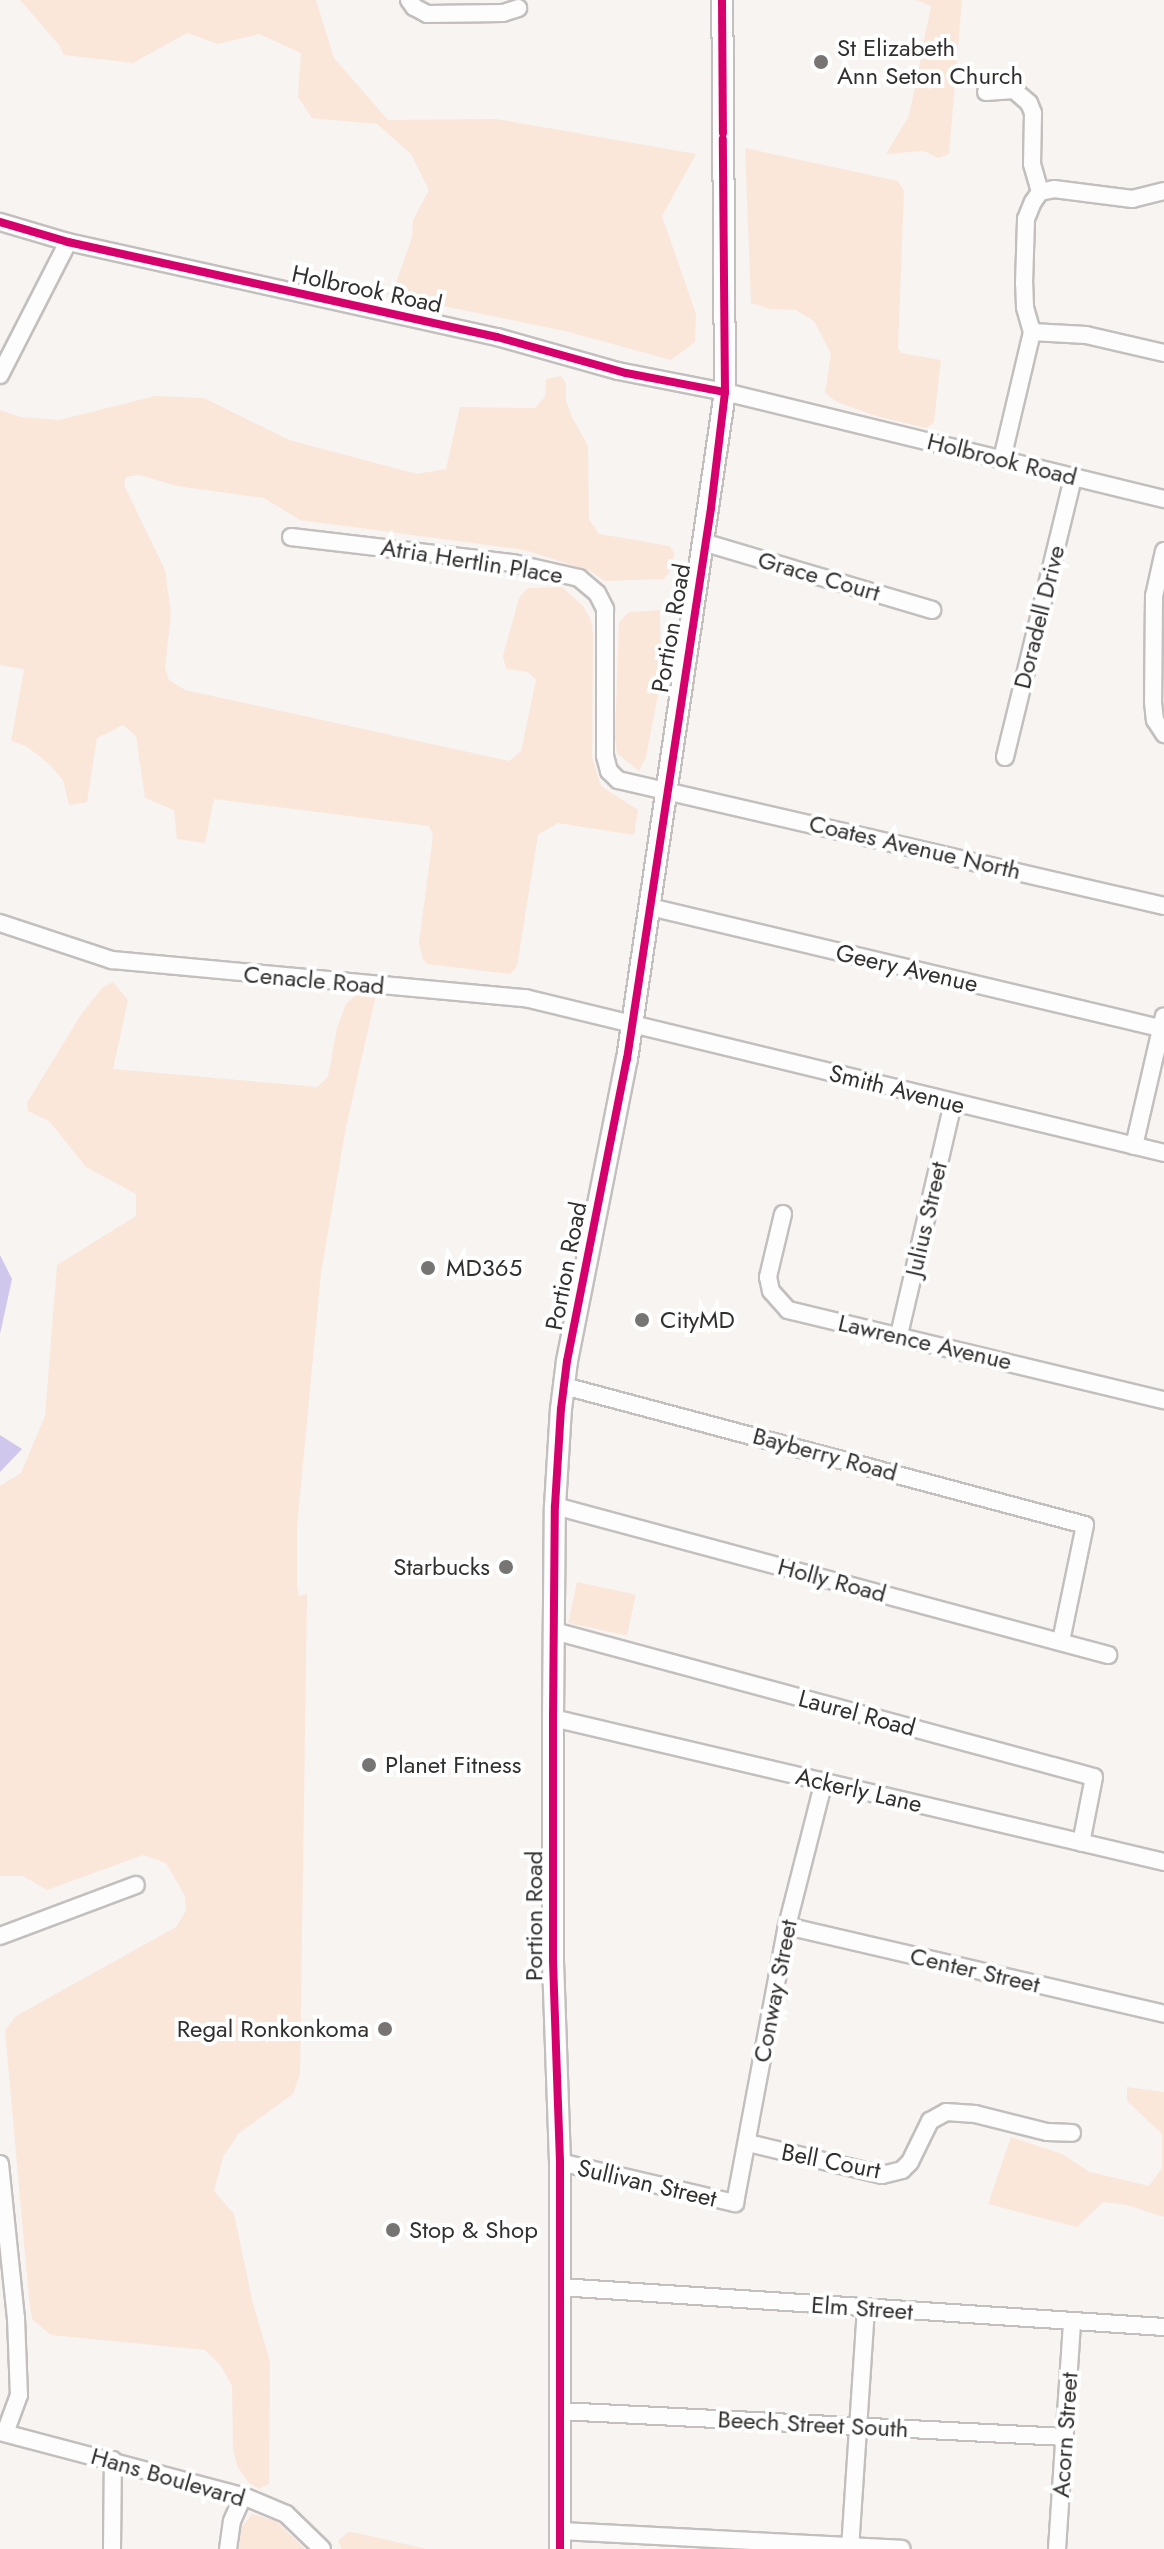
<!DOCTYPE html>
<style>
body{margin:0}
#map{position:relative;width:1164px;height:2549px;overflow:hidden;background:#f7f4f2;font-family:Jost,sans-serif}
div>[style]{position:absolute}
.green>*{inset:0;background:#fae7da;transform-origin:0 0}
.water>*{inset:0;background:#d0c7ec}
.roads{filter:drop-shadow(2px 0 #c2bfbe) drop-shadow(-2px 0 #c2bfbe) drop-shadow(0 2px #c2bfbe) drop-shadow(0 -2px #c2bfbe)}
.minor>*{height:16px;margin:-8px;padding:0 8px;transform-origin:8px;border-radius:8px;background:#fefdfd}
.major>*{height:20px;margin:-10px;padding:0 10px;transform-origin:10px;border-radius:10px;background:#fefdfd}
.cycleway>*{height:8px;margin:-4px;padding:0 4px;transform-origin:4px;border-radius:4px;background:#d6006c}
.dots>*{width:22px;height:22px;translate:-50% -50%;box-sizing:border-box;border:4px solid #fff;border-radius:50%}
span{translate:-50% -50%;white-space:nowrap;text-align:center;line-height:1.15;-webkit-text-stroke:8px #fff;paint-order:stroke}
.poi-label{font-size:24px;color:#32302f}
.left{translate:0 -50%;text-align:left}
.right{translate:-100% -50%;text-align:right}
.street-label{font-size:24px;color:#32302f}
</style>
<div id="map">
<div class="green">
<div style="clip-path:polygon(20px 0,316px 0,334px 58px,388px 120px,496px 119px,696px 154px,662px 216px,696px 314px,695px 342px,671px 360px,565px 331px,380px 293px,396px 283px,412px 237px,413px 220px,429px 190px,411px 154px,377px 124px,312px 118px,298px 97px,301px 53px,259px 34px,218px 44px,187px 33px,133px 63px,64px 55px,59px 45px)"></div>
<div style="clip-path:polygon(916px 0,962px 0,949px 154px,938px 158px,924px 151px,886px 154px,909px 116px,931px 6px)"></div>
<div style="clip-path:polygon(745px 148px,898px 181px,904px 191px,898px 349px,901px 353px,941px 360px,934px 422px,926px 428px,876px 416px,837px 402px,825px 393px,831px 354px,814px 321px,796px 310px,770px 309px,751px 303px)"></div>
<div style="clip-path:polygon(561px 376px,566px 384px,566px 401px,572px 417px,588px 446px,589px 519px,599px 534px,670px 546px,674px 553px,672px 568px,664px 579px,605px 581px,590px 571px,525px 550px,300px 520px,264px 498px,177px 486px,139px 475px,126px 477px,124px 485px,165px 570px,171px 613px,165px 668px,169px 680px,185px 690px,509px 761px,521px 751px,536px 680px,528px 672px,506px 669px,503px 656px,519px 598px,528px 588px,562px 587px,583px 606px,591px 620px,593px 635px,592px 757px,601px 786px,638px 810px,634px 835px,558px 823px,538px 835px,517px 966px,510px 974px,427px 964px,423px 959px,419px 943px,433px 835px,429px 826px,214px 799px,205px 843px,177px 839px,174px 810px,145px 798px,136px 736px,123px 725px,97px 738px,87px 802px,69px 805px,63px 780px,49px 764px,26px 746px,11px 741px,24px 669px,0 665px,0 410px,20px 417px,59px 420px,155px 396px,204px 398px,289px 440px,417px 474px,446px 469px,460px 407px,535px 408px,545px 397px,546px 379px)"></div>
<div style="clip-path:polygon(660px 610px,660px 638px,665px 658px,646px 757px,639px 771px,617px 753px,615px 737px,619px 622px,629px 612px)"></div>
<div style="clip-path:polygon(113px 982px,128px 1000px,113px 1069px,317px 1087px,328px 1077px,337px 1028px,346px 1004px,355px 996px,376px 995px,346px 1127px,321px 1273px,297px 1527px,297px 1586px,299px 1596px,307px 1594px,300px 2074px,293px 2094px,239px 2133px,223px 2157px,214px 2191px,234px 2214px,253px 2304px,270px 2361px,269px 2484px,259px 2489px,248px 2482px,237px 2466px,233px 2449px,232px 2386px,221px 2366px,205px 2350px,51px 2335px,32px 2319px,29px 2299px,5px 2030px,16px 2016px,176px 1927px,186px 1911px,185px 1896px,166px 1863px,143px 1855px,47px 1890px,23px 1876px,0 1876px,0 1486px,21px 1473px,45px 1416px,57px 1265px,136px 1216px,136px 1194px,86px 1167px,50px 1122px,28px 1111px,27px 1103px,80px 1016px,102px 988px)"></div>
<div style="left:577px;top:1582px;width:60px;height:42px;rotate:12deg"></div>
<div style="clip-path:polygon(1127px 2087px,1164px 2092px,1164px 2217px,1127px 2205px,1103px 2202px,1077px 2227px,988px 2204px,1011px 2137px,1062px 2154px,1090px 2172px,1149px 2186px,1162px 2168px,1162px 2134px,1127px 2101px)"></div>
<div style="clip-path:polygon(252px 2514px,276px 2521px,305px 2549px,239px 2549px,241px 2528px)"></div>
<div style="clip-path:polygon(348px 2532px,357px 2533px,426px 2549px,342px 2549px,338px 2541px)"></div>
</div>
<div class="water">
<div style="clip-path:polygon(0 1255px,12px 1279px,0 1334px)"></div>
<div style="clip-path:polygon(0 1435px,22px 1449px,0 1472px)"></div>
</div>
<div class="roads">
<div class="minor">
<div style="left:409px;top:0;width:9px;rotate:54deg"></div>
<div style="left:414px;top:7px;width:15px;rotate:28deg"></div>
<div style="left:427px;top:14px;width:76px;rotate:-0.8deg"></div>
<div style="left:503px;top:13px;width:16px;rotate:-18deg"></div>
<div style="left:986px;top:92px;width:28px;rotate:-4deg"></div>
<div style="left:1014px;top:90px;width:20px;rotate:41deg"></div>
<div style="left:1029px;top:103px;width:11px;rotate:68deg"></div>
<div style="left:1033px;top:113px;width:51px;rotate:91.1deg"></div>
<div style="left:1032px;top:164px;width:29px;rotate:74deg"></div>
<div style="left:0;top:222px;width:71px;rotate:16.4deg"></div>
<div style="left:68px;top:242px;width:439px;rotate:12.5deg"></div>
<div style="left:497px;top:337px;width:126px;rotate:15.7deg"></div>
<div style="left:618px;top:371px;width:109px;rotate:11.1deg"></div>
<div style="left:725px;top:392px;width:452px;rotate:13.7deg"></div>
<div style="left:1032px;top:332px;width:54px;rotate:3.2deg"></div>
<div style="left:1086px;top:335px;width:80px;rotate:13deg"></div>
<div style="left:0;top:375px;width:149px;rotate:-62.9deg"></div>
<div style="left:1002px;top:459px;width:130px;rotate:-76.7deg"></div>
<div style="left:1032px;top:332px;width:26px;rotate:-106deg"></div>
<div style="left:1025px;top:307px;width:23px;rotate:-92deg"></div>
<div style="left:1024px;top:284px;width:65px;rotate:-88.2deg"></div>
<div style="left:1026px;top:219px;width:18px;rotate:-68deg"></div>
<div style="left:1033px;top:202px;width:12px;rotate:-55deg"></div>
<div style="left:1040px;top:192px;width:14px;rotate:-12deg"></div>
<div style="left:1054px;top:189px;width:79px;rotate:7.3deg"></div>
<div style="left:1132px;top:199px;width:33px;rotate:-14deg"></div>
<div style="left:291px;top:537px;width:224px;rotate:6.7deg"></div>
<div style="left:513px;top:563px;width:68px;rotate:12.8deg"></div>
<div style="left:579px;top:578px;width:23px;rotate:40deg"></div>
<div style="left:597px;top:593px;width:18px;rotate:63deg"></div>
<div style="left:605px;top:609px;width:147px;rotate:90deg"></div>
<div style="left:605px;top:756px;width:16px;rotate:75deg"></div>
<div style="left:609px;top:771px;width:13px;rotate:45deg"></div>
<div style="left:618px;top:780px;width:560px;rotate:12.99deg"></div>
<div style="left:706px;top:543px;width:236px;rotate:16.5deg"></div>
<div style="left:1164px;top:551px;width:46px;rotate:102.5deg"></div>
<div style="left:1154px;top:596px;width:106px;rotate:90.5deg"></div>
<div style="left:1153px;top:702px;width:18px;rotate:84deg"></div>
<div style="left:1155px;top:720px;width:17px;rotate:57deg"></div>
<div style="left:1005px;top:757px;width:288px;rotate:-76.3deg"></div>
<div style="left:650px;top:907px;width:528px;rotate:13.35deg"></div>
<div style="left:0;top:923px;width:118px;rotate:18.3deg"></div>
<div style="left:112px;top:960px;width:415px;rotate:5.3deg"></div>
<div style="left:525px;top:998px;width:658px;rotate:13.63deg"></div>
<div style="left:1134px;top:1146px;width:133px;rotate:-77deg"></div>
<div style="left:783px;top:1214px;width:65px;rotate:103.4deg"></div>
<div style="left:768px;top:1277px;width:14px;rotate:78deg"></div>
<div style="left:771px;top:1291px;width:25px;rotate:48deg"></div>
<div style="left:788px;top:1310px;width:387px;rotate:13.5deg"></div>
<div style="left:899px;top:1335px;width:238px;rotate:-76.9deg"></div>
<div style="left:564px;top:1386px;width:539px;rotate:14.94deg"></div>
<div style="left:1085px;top:1525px;width:118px;rotate:101.7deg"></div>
<div style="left:555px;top:1506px;width:573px;rotate:15.08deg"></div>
<div style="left:554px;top:1631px;width:559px;rotate:15.13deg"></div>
<div style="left:1094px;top:1777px;width:67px;rotate:101.1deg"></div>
<div style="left:553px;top:1718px;width:628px;rotate:13.26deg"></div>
<div style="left:787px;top:1926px;width:387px;rotate:13.1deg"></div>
<div style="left:0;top:1936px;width:145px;rotate:-20.6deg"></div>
<div style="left:748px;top:2143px;width:138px;rotate:13.4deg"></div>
<div style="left:882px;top:2175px;width:21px;rotate:-14deg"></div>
<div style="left:902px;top:2170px;width:11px;rotate:-45deg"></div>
<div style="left:910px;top:2162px;width:46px;rotate:-64deg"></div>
<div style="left:930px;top:2121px;width:18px;rotate:-29deg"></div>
<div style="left:946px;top:2112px;width:29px;rotate:4deg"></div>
<div style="left:975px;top:2114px;width:74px;rotate:14deg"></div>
<div style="left:1047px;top:2132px;width:25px;rotate:2deg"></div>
<div style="left:560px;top:2162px;width:180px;rotate:13.2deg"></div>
<div style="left:735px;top:2203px;width:282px;rotate:-79.4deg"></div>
<div style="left:787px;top:1926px;width:150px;rotate:-75.7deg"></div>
<div style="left:0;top:2164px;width:155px;rotate:84.1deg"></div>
<div style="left:16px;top:2318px;width:77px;rotate:87.8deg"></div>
<div style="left:19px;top:2395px;width:40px;rotate:110.2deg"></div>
<div style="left:560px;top:2287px;width:605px;rotate:3.79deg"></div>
<div style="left:560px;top:2411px;width:506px;rotate:2.95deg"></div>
<div style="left:0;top:2432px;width:251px;rotate:14.8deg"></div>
<div style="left:243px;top:2496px;width:47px;rotate:22.7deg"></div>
<div style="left:286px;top:2514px;width:50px;rotate:44.2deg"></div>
<div style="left:560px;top:2531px;width:342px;rotate:3deg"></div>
<div style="left:112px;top:2549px;width:89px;rotate:-89.4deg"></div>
<div style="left:228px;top:2549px;width:28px;rotate:-82deg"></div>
<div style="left:232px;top:2521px;width:27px;rotate:-66deg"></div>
<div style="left:850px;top:2549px;width:241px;rotate:-86.2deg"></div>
<div style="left:1057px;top:2549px;width:228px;rotate:-86.2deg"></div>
</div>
<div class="major">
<div style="left:560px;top:2549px;width:387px;rotate:-90deg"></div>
<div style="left:560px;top:2162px;width:202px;rotate:-92deg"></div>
<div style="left:553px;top:1960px;width:242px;rotate:-90deg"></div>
<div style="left:553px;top:1718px;width:212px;rotate:-89.5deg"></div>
<div style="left:555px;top:1506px;width:97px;rotate:-86.5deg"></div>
<div style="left:561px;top:1409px;width:48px;rotate:-82.9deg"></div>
<div style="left:567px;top:1361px;width:308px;rotate:-78.8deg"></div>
<div style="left:627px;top:1059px;width:674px;rotate:-81.64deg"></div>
<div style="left:725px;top:392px;width:392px;rotate:-90.4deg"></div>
</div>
</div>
<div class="cycleway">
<div style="left:722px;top:0;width:133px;rotate:89.6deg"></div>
<div style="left:0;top:222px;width:71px;rotate:16.4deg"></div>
<div style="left:68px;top:242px;width:439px;rotate:12.5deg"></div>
<div style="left:497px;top:337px;width:134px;rotate:15.6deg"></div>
<div style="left:626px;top:373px;width:101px;rotate:10.9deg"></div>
<div style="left:560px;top:2549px;width:387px;rotate:-90deg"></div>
<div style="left:560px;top:2162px;width:202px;rotate:-92deg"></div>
<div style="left:553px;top:1960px;width:242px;rotate:-90deg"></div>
<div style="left:553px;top:1718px;width:212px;rotate:-89.5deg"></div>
<div style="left:555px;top:1506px;width:97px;rotate:-86.5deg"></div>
<div style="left:561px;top:1409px;width:48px;rotate:-82.9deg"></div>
<div style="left:567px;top:1361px;width:308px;rotate:-78.8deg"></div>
<div style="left:627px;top:1059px;width:557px;rotate:-81.33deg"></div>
<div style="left:711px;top:508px;width:117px;rotate:-83.1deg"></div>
<div style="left:725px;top:392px;width:253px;rotate:-90.5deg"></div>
</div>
<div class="dots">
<div style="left:821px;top:62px;background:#777573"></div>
<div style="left:428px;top:1268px;background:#777573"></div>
<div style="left:642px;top:1320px;background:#777573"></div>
<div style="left:506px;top:1567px;background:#777573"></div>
<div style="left:369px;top:1765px;background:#777573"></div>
<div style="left:385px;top:2029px;background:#777573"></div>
<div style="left:393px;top:2230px;background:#777573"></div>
</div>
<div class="poi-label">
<span class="left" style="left:837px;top:62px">St Elizabeth<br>Ann Seton Church</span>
<span class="left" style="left:446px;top:1268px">MD365</span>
<span class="left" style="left:660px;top:1320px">CityMD</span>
<span class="right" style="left:490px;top:1567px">Starbucks</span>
<span class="left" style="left:385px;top:1765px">Planet Fitness</span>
<span class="right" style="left:369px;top:2029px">Regal Ronkonkoma</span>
<span class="left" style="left:409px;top:2230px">Stop &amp; Shop</span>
</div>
<div class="street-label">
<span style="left:367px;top:289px;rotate:12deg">Holbrook Road</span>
<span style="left:1002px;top:459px;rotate:14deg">Holbrook Road</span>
<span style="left:472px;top:561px;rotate:9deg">Atria Hertlin Place</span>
<span style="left:819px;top:576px;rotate:16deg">Grace Court</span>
<span style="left:1039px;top:617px;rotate:-76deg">Doradell Drive</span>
<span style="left:671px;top:628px;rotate:-80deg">Portion Road</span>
<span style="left:915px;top:847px;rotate:13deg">Coates Avenue North</span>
<span style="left:907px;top:968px;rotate:13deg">Geery Avenue</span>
<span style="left:314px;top:980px;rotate:5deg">Cenacle Road</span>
<span style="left:897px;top:1089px;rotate:14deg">Smith Avenue</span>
<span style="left:926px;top:1219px;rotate:-77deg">Julius Street</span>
<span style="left:566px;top:1266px;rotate:-79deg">Portion Road</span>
<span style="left:925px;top:1342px;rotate:13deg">Lawrence Avenue</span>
<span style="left:825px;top:1454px;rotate:15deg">Bayberry Road</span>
<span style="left:832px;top:1580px;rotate:15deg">Holly Road</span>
<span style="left:857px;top:1713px;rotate:15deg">Laurel Road</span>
<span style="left:859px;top:1790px;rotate:13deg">Ackerly Lane</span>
<span style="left:534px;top:1916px;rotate:-90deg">Portion Road</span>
<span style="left:975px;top:1970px;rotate:13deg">Center Street</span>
<span style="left:775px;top:1991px;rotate:-79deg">Conway Street</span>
<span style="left:831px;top:2161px;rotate:11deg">Bell Court</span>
<span style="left:647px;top:2183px;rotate:13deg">Sullivan Street</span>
<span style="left:862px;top:2308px;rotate:4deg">Elm Street</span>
<span style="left:813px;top:2424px;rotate:3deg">Beech Street South</span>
<span style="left:1065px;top:2435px;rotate:-86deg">Acorn Street</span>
<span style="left:168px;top:2477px;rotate:16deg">Hans Boulevard</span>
</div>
</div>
